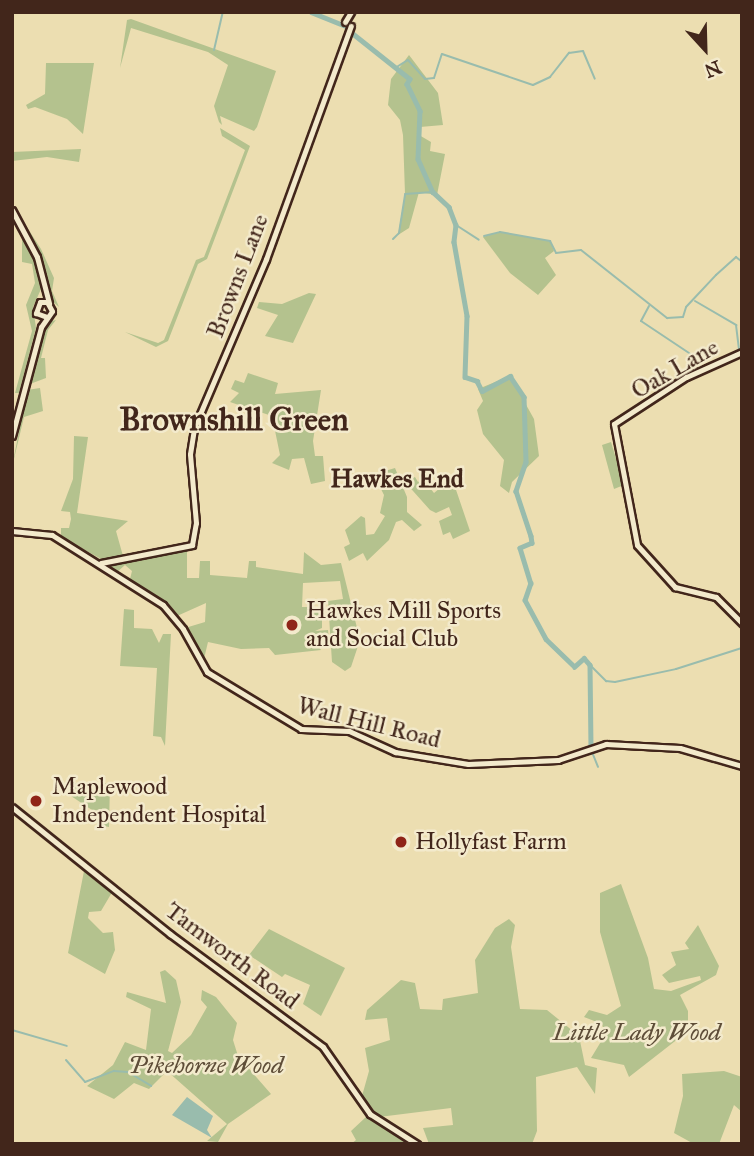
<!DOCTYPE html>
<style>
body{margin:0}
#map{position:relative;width:754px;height:1156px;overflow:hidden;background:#ecdeb1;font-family:"IM FELL Great Primer",serif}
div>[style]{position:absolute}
.green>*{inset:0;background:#b4c28e}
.water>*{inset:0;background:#99bcad}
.stream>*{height:2px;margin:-1px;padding:0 1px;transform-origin:1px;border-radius:1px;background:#99bcad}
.river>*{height:4.5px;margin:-2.25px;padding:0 2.25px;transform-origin:2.25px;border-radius:2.25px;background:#99bcad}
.roads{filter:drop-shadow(2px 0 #42261b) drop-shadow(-2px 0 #42261b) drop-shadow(0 2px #42261b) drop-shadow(0 -2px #42261b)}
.secondary>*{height:5px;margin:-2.5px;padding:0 2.5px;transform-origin:2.5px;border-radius:2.5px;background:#f3eacc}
.dots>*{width:19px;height:19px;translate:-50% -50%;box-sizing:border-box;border:4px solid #f3eacc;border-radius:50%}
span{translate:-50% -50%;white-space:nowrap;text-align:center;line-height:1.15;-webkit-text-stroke:5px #f3eacc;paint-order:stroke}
.street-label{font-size:24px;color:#42261b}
.poi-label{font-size:24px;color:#42261b}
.left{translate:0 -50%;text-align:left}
.park-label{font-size:24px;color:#5e4d38;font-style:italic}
.neighbourhood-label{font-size:26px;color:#42261b;font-weight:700}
.district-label{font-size:32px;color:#42261b;font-weight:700}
.frame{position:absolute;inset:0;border:14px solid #42261b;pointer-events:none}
.north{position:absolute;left:670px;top:14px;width:70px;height:70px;-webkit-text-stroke:5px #f3eacc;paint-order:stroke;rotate:158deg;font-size:19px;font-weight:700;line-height:28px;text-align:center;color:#42261b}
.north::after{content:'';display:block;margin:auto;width:24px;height:32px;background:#42261b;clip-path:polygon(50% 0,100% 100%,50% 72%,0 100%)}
</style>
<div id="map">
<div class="green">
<div style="clip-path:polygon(131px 19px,276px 71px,257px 127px,254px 131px,220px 116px,222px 125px,219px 122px,214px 106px,228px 65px,208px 52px,131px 28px,120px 68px,127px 20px)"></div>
<div style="clip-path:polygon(409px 55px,438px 93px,443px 125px,420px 127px,419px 135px,431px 142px,430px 151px,445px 154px,437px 195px,419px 192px,409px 228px,398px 235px,405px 194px,403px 135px,400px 120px,388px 105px,391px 79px)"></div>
<div style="clip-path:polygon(46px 63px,94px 63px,83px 134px,67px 119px,35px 107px,28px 109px,26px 105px,45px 94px)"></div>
<div style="clip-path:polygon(220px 128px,250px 146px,207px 259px,198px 264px,168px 341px,156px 347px,125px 332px,158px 343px,164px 340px,196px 260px,204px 257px,245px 150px,222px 136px)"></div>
<div style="clip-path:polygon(81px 149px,79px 162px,47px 157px,12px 161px,12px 152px)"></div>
<div style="clip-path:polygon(12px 204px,41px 249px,54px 278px,52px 291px,59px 307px,51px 300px,31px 239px)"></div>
<div style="clip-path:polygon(499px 232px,550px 241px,554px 251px,545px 258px,556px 275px,538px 295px,510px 273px,483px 237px)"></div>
<div style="clip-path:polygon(22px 233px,30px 246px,41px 289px,33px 307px,36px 328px,19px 393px,15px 393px,32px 331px,26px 305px,35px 283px,32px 264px,22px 262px)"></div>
<div style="clip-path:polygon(309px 293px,316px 294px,293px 343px,265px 336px,278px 315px,257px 308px,259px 302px,282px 304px)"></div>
<div style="clip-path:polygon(56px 320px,48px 330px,41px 358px,45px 358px,46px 378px,30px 384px,43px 332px,48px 322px)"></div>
<div style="clip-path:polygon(248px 373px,278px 383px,275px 394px,321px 390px,313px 441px,315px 456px,323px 456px,325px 481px,311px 484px,304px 458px,292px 459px,289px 470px,272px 463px,280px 455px,272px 416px,230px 402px,239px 393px,231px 389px,235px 380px,244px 383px)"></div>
<div style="clip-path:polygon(510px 376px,534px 419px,539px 456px,512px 482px,509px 493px,500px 486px,504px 460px,483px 434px,477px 410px,483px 401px,478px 389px)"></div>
<div style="clip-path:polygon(40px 388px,43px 411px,24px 417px,12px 467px,27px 390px)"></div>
<div style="clip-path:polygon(74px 436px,88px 437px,77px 513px,128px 521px,116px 531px,123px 556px,103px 560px,61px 537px,61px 528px,69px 528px,71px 519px,70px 512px,61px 511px,73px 479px)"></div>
<div style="clip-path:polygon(611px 442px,624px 485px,614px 489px,602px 445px)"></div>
<div style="clip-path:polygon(395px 468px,407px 497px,407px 512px,422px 525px,414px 531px,402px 520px,396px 522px,389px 540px,367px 561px,363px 553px,349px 561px,344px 547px,350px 544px,345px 530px,361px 516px,365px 518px,366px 535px,374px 534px,385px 516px,380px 513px,384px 495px,378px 483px,366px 483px,375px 474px)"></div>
<div style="clip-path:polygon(415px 477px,418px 482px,423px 479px,434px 493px,452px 478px,470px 531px,453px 539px,450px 532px,443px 535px,439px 521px,452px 515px,449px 507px,436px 513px,430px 510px,405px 482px)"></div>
<div style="clip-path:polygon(187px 550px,187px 578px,199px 578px,200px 561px,210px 561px,210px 575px,247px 578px,249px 561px,256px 561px,256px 567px,303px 574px,304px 552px,321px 565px,341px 563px,360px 640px,351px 667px,345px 671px,332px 662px,328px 601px,343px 599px,340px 581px,303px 583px,302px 607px,322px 607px,322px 628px,315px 631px,328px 630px,329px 642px,316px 644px,321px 650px,275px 655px,269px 648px,241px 649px,208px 642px,203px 663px,185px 628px,205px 622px,206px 603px,177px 616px,164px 603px,129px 583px,132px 571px,125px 565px,115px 574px,106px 568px,152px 554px)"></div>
<div style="clip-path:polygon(124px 609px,134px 610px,134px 628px,152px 629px,159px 643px,163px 634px,171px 634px,165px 746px,161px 737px,153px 736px,157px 668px,120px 666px)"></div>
<div style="clip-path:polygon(72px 783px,110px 783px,109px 827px,99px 825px,101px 816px,71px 796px)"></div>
<div style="clip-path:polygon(85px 866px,114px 889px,101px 911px,89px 912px,88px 918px,103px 933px,113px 932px,115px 950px,105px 974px,68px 953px)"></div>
<div style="clip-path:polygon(621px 884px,648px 958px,654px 989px,671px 991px,701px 980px,700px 976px,669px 983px,662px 975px,676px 965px,671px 952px,689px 949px,685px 943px,698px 925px,719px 966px,716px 975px,680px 995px,688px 1011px,688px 1031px,629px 1077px,624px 1065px,591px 1058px,605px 1035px,602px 1024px,584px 1017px,589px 1010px,607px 1015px,621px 1006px,600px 932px,600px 893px)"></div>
<div style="clip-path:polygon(509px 919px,515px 925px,511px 947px,520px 1009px,547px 1010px,579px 1036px,585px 1065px,597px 1068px,595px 1094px,577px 1067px,536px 1077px,537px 1131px,532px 1144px,429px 1144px,423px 1128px,453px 1125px,451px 1108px,379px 1117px,362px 1096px,369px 1071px,365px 1048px,390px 1040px,387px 1018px,365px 1020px,367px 1010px,401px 980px,415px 983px,420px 1009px,442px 1010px,443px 999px,478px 993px,475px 960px,495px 928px)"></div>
<div style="clip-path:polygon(269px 929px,345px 968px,321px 1016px,303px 1004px,310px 985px,285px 974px,282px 977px,249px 955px)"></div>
<div style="clip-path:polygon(165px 970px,176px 980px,181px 1002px,168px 1051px,172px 1053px,191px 1035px,207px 1007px,201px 1000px,202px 990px,216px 997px,237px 1023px,233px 1040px,238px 1056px,271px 1094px,228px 1124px,218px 1142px,207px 1141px,227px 1124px,167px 1071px,149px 1089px,134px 1083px,114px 1099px,87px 1086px,113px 1065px,125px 1042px,146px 1050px,151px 1009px,126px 997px,127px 992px,166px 1003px,160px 972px)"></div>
<div style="clip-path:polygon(724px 1071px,742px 1077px,742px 1112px,734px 1105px,719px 1144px,694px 1144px,674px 1133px,683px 1096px,682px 1074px)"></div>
<div style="clip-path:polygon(366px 1117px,369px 1117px,412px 1144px,351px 1144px,356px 1140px,351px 1131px)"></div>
</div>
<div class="water">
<div style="clip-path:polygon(187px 1097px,213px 1116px,207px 1130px,212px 1138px,172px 1115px)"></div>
</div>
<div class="stream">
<div style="left:214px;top:50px;width:39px;rotate:-77deg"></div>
<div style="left:395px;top:68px;width:15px;rotate:-32deg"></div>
<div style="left:408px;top:60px;width:25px;rotate:48deg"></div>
<div style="left:425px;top:79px;width:9px;rotate:-6deg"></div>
<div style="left:434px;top:78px;width:25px;rotate:-72deg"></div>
<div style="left:442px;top:54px;width:96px;rotate:18.8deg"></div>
<div style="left:533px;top:85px;width:19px;rotate:-25deg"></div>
<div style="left:550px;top:77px;width:31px;rotate:-52deg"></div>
<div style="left:569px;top:53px;width:14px;rotate:-8deg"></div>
<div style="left:583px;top:51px;width:30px;rotate:67deg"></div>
<div style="left:456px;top:225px;width:27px;rotate:33deg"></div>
<div style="left:484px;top:236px;width:16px;rotate:-14deg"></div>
<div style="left:500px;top:232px;width:51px;rotate:10.2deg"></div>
<div style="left:550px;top:241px;width:13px;rotate:63deg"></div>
<div style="left:556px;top:253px;width:25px;rotate:-7deg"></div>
<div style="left:581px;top:250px;width:110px;rotate:38.3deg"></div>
<div style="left:667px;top:318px;width:16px;rotate:-4deg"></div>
<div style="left:683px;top:317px;width:10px;rotate:-73deg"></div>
<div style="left:686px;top:307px;width:44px;rotate:-46.8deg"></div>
<div style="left:716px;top:275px;width:27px;rotate:-42deg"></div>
<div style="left:736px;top:257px;width:6px;rotate:39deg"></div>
<div style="left:393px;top:239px;width:8px;rotate:-45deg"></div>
<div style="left:399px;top:233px;width:39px;rotate:-81deg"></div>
<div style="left:405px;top:194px;width:28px;rotate:-4deg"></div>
<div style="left:695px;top:301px;width:48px;rotate:30.3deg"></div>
<div style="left:736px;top:325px;width:25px;rotate:83deg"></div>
<div style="left:649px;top:306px;width:17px;rotate:118deg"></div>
<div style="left:641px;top:321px;width:69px;rotate:33.7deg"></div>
<div style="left:590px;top:665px;width:23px;rotate:45deg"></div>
<div style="left:606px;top:681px;width:9px;rotate:6deg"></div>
<div style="left:615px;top:682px;width:62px;rotate:-12deg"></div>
<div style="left:676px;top:669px;width:69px;rotate:-17.7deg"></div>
<div style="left:592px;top:752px;width:16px;rotate:68deg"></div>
<div style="left:12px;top:1030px;width:57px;rotate:16.2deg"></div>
<div style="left:66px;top:1060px;width:29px;rotate:49deg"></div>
<div style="left:85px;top:1082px;width:31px;rotate:-21deg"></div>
<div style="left:114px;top:1071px;width:14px;rotate:4deg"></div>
<div style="left:128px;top:1072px;width:27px;rotate:31deg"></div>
</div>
<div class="river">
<div style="left:311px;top:12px;width:37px;rotate:22deg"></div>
<div style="left:351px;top:32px;width:75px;rotate:38.5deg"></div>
<div style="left:410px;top:79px;width:6px;rotate:121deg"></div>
<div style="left:407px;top:84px;width:30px;rotate:64deg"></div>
<div style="left:420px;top:111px;width:48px;rotate:92.4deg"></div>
<div style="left:418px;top:159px;width:36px;rotate:66deg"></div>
<div style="left:433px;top:192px;width:22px;rotate:43deg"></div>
<div style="left:449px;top:207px;width:19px;rotate:69deg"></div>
<div style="left:456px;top:225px;width:17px;rotate:97deg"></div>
<div style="left:454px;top:242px;width:75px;rotate:80deg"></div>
<div style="left:467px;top:316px;width:61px;rotate:91.9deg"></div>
<div style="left:465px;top:377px;width:13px;rotate:18deg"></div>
<div style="left:477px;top:381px;width:11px;rotate:63deg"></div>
<div style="left:482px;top:391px;width:32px;rotate:-28deg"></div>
<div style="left:510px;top:376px;width:25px;rotate:56deg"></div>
<div style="left:524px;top:397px;width:65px;rotate:88.2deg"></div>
<div style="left:526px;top:462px;width:31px;rotate:109deg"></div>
<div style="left:516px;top:491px;width:47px;rotate:71.6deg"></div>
<div style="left:531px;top:536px;width:7px;rotate:82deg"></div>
<div style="left:532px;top:543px;width:13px;rotate:157deg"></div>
<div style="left:520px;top:548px;width:37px;rotate:73deg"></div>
<div style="left:531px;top:583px;width:18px;rotate:109deg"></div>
<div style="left:525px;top:600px;width:44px;rotate:61.7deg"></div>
<div style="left:546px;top:639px;width:37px;rotate:44deg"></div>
<div style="left:574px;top:667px;width:13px;rotate:-42deg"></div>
<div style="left:584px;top:658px;width:9px;rotate:49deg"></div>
<div style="left:590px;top:665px;width:80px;rotate:89.3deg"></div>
</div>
<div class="roads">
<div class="secondary">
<div style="left:345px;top:22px;width:12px;rotate:-59deg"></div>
<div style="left:12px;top:210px;width:53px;rotate:62deg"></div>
<div style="left:37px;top:257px;width:48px;rotate:75.4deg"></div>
<div style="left:742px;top:352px;width:61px;rotate:155.9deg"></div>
<div style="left:686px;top:377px;width:86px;rotate:146.9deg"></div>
<div style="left:614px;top:424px;width:123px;rotate:79.2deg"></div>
<div style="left:637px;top:545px;width:57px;rotate:47.9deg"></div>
<div style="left:675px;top:587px;width:42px;rotate:13.7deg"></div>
<div style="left:716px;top:597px;width:37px;rotate:45deg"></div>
<div style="left:12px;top:436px;width:113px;rotate:-75.1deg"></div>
<div style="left:41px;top:327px;width:19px;rotate:-55deg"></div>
<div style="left:52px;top:311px;width:10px;rotate:-119deg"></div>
<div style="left:47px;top:302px;width:7px;rotate:180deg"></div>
<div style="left:40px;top:302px;width:12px;rotate:110deg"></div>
<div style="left:36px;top:313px;width:12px;rotate:20deg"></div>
<div style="left:12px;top:531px;width:40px;rotate:5.7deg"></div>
<div style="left:52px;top:535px;width:131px;rotate:32.2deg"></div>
<div style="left:163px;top:605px;width:31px;rotate:50deg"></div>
<div style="left:183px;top:629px;width:49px;rotate:60.8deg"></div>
<div style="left:207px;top:672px;width:110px;rotate:31.2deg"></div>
<div style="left:301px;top:729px;width:48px;rotate:2.4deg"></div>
<div style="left:349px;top:731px;width:51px;rotate:24.5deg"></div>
<div style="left:395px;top:752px;width:74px;rotate:9.3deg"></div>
<div style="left:468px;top:764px;width:90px;rotate:-2.5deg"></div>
<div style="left:558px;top:760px;width:51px;rotate:-18.4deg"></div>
<div style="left:606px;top:744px;width:74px;rotate:3.1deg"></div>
<div style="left:680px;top:748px;width:65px;rotate:16.2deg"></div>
<div style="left:101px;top:563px;width:93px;rotate:-11.2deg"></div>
<div style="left:192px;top:545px;width:22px;rotate:-80deg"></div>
<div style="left:196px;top:523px;width:69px;rotate:-95deg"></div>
<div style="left:190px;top:454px;width:26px;rotate:-81deg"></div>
<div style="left:194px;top:428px;width:184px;rotate:-66.9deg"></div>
<div style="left:266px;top:259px;width:248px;rotate:-70deg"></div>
<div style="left:12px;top:807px;width:203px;rotate:38.8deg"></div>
<div style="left:170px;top:934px;width:190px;rotate:36.4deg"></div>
<div style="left:323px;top:1047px;width:82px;rotate:55deg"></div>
<div style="left:370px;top:1114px;width:56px;rotate:32.6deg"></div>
</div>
</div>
<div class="dots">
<div style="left:292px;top:625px;background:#8f2418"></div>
<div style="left:36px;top:801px;background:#8f2418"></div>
<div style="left:401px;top:842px;background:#8f2418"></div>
</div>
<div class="street-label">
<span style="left:238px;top:276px;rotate:-69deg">Browns Lane</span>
<span style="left:675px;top:369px;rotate:-30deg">Oak Lane</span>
<span style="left:369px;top:723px;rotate:14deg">Wall Hill Road</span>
<span style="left:232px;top:956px;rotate:37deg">Tamworth Road</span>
</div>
<div class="poi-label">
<span class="left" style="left:306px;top:625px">Hawkes Mill Sports<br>and Social Club</span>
<span class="left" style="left:52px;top:801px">Maplewood<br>Independent Hospital</span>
<span class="left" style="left:415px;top:842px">Hollyfast Farm</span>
</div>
<div class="park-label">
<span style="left:637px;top:1033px">Little Lady Wood</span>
<span style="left:206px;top:1066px">Pikehorne Wood</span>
</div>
<div class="neighbourhood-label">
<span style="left:397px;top:479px">Hawkes End</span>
</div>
<div class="district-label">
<span style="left:234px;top:420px">Brownshill Green</span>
</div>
<div class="frame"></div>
<div class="north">N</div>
</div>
